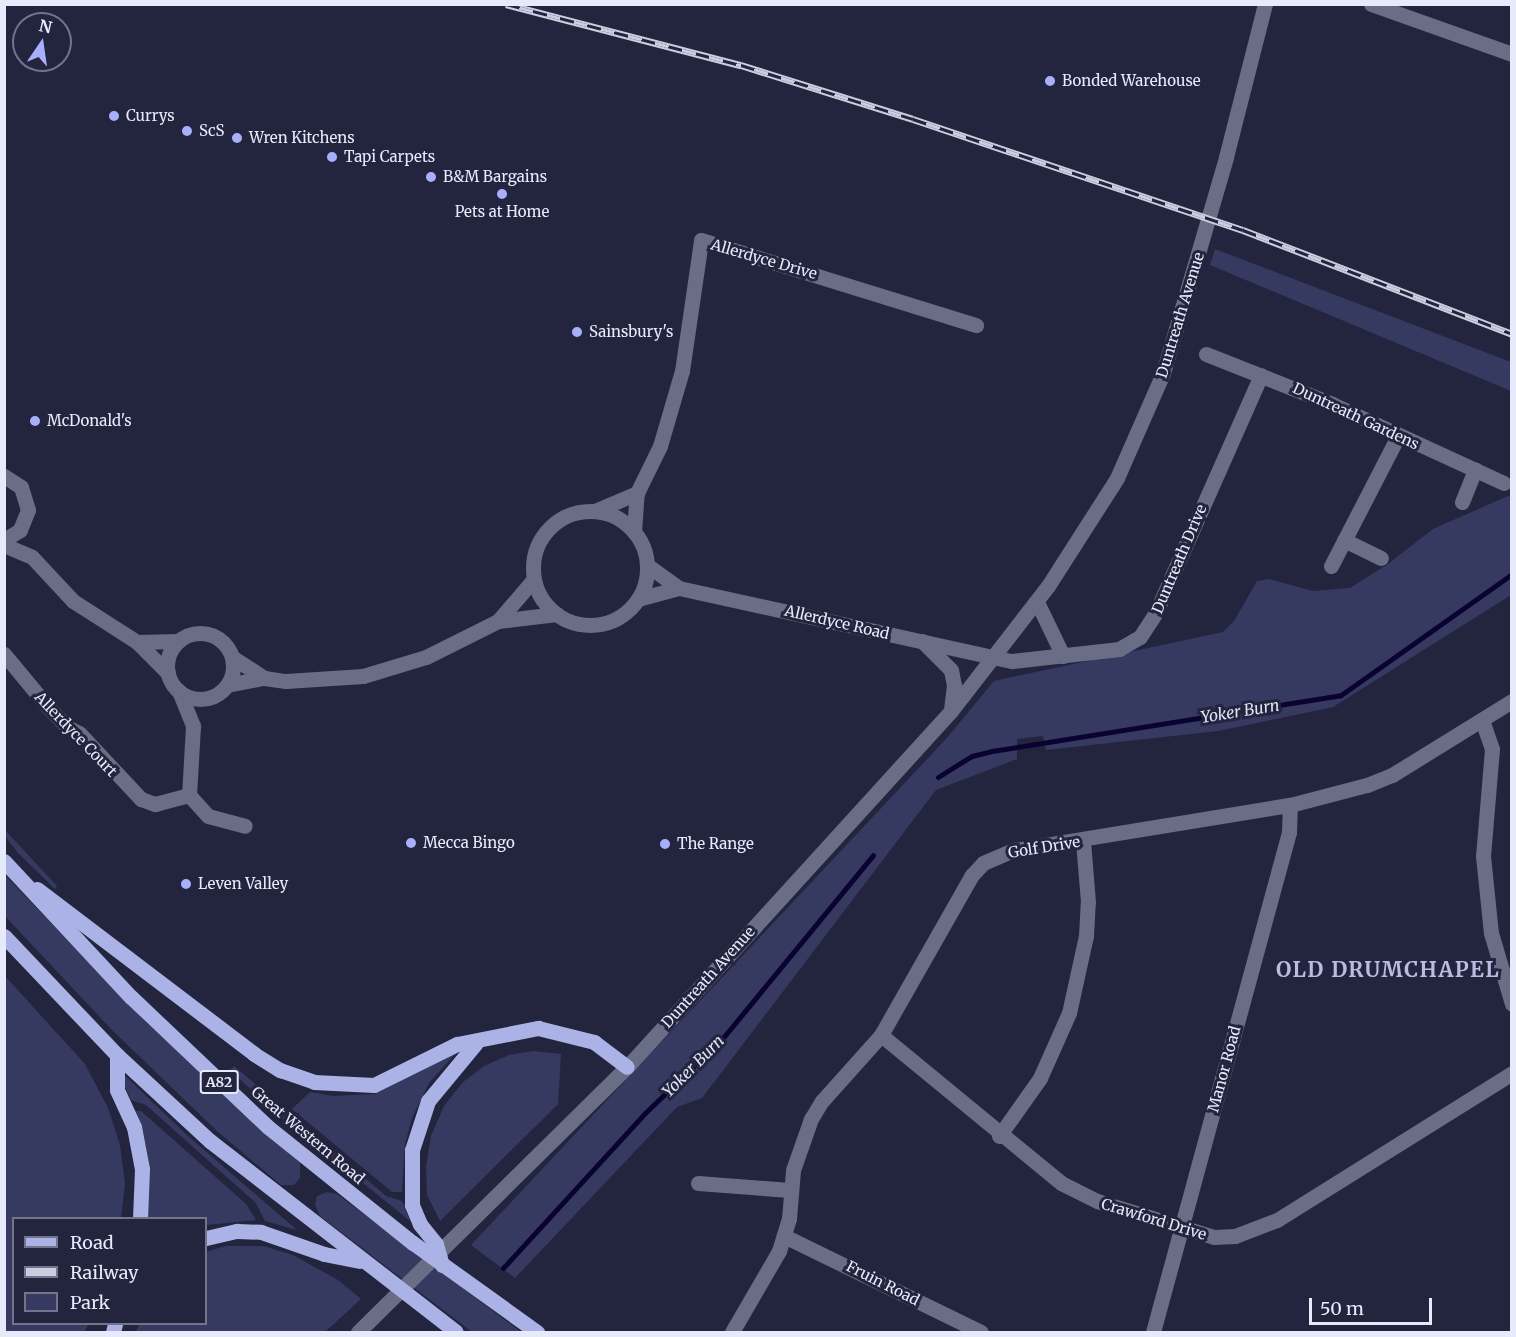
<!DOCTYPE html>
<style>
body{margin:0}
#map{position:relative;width:1516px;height:1337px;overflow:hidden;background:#23253e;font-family:Merriweather,serif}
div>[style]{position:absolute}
.green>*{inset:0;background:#363a61}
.stream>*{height:5px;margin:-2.5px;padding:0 2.5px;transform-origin:2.5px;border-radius:2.5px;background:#0a0331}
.minor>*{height:15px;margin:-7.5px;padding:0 7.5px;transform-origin:7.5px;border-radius:7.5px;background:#696d86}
.minor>.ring{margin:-7.5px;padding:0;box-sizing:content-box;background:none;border:15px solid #696d86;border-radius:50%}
.major>*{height:15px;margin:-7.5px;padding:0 7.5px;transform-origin:7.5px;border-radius:7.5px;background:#abb2e5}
.rail>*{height:7px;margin-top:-3.5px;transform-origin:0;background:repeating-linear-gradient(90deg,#23253e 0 14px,#cbcee0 0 28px);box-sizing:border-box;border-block:2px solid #cbcee0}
.dots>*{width:16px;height:16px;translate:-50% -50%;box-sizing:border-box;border:3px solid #23253e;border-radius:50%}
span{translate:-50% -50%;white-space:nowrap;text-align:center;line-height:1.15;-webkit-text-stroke:6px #23253e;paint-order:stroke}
.shield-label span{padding:2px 4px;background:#23253e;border:2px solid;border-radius:4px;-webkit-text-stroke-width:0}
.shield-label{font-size:14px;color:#e7eafb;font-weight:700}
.poi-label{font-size:15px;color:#e7eafb}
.left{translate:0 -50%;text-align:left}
.street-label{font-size:15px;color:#e7eafb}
.water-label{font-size:16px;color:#e0e3f4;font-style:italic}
.district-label{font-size:21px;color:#b9bede;font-weight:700;letter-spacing:1.5px}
.frame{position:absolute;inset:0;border:6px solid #e7eafb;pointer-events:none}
.legend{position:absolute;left:12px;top:1217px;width:195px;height:108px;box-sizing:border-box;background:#23253e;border:2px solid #71748a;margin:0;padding:8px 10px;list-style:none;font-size:18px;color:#e7eafb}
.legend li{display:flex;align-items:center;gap:12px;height:30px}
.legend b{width:30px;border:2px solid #71748a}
.north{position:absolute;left:12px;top:12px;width:60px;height:60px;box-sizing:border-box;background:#23253e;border:2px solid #71748a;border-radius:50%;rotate:13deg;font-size:16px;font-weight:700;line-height:24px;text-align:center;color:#e7eafb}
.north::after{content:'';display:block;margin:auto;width:21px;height:27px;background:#a8b0fc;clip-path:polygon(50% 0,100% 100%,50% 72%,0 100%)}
.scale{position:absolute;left:1309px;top:1298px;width:123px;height:27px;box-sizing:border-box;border:3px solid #e7eafb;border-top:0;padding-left:8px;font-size:18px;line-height:21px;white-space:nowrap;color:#e7eafb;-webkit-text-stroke:4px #23253e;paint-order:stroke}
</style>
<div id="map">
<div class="green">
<div style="clip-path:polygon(1215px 249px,1511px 362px,1511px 391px,1210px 265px)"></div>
<div style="clip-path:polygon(1508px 496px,1511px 497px,1511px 595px,1333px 707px,1218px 731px,1046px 750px,1043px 736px,1017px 739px,1017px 759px,936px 790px,702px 1098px,677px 1107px,515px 1278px,471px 1245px,946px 739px,994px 681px,1223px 632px,1234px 621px,1257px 581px,1269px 579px,1313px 591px,1350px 588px,1388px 564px,1433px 529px)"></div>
<div style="clip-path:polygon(4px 829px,57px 886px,55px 889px,18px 853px,5px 836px)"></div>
<div style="clip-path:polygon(4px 874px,145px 1021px,300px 1163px,300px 1178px,294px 1185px,281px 1185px,217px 1131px,111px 1029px,21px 933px,5px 916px)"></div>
<div style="clip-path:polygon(4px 975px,85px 1064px,108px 1108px,120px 1145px,125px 1184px,121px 1218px,14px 1218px,14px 1324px,88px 1324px,85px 1332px,5px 1332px)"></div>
<div style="clip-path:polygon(533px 1051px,561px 1054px,558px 1104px,440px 1221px,427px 1195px,426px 1167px,431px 1136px,444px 1106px,463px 1082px,484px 1066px,509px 1055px)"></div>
<div style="clip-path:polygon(456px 1053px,429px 1083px,412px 1118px,405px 1144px,402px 1192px,392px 1192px,292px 1109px,310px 1092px,333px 1096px,375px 1094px)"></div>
<div style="clip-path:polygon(234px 1066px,386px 1196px,402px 1201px,410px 1221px,280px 1116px,230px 1070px)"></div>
<div style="clip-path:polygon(117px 1068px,188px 1136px,297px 1230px,265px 1221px,256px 1203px,146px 1105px,131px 1100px)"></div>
<div style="clip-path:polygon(136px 1111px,141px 1111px,246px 1204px,256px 1220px,206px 1225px,206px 1218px,148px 1218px,148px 1157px)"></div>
<div style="clip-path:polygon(327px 1192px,337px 1194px,521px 1332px,472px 1332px,320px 1216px,315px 1205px,317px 1196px)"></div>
<div style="clip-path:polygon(225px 1246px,263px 1246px,293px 1255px,338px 1280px,361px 1299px,325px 1332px,136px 1332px,139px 1324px,206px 1324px,206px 1252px)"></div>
</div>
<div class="stream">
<div style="left:938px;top:777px;width:40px;rotate:-32deg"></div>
<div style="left:972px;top:756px;width:21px;rotate:-14deg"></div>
<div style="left:992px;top:751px;width:353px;rotate:-9.1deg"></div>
<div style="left:1341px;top:695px;width:209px;rotate:-35.3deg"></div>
<div style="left:503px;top:1268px;width:210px;rotate:-47.5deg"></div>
<div style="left:645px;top:1113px;width:107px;rotate:-43.9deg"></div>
<div style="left:722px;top:1039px;width:238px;rotate:-50.6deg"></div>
</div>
<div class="minor">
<div style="left:1371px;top:4px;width:150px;rotate:19.5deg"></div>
<div style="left:1206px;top:354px;width:136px;rotate:21.6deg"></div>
<div style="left:1332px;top:404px;width:189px;rotate:24.7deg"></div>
<div style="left:4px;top:476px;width:20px;rotate:33deg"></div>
<div style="left:21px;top:487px;width:24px;rotate:73deg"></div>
<div style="left:28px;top:510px;width:22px;rotate:112deg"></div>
<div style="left:20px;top:530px;width:19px;rotate:148deg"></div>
<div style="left:1462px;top:502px;width:35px;rotate:-68deg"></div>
<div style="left:595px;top:511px;width:46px;rotate:-23.2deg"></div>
<div class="ring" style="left:533px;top:511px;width:99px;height:99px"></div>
<div style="left:634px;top:532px;width:39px;rotate:-86deg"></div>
<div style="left:637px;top:493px;width:52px;rotate:-63.9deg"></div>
<div style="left:660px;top:446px;width:78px;rotate:-73.7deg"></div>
<div style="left:682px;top:371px;width:132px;rotate:-81.7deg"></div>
<div style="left:701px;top:240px;width:288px;rotate:17.2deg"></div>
<div style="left:1344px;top:540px;width:41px;rotate:25.9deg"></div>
<div style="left:4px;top:545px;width:30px;rotate:23deg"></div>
<div style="left:32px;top:557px;width:60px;rotate:47deg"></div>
<div style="left:73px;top:601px;width:76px;rotate:32.6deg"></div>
<div style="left:137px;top:642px;width:44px;rotate:45deg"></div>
<div style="left:647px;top:565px;width:39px;rotate:36deg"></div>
<div style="left:679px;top:588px;width:341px;rotate:12.4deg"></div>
<div style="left:1012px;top:661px;width:108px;rotate:-6.4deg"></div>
<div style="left:1119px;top:649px;width:24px;rotate:-30deg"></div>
<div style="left:1140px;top:637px;width:30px;rotate:-57deg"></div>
<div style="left:1156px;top:612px;width:259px;rotate:-66.1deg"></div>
<div style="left:1331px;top:566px;width:146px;rotate:-62.7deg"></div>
<div style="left:638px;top:599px;width:42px;rotate:-15deg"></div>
<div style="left:1037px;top:602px;width:60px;rotate:64.3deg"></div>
<div style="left:498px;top:621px;width:55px;rotate:-49.4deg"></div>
<div class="ring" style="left:167px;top:633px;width:51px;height:51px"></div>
<div style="left:922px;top:641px;width:41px;rotate:45deg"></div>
<div style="left:951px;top:670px;width:15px;rotate:79deg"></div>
<div style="left:954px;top:685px;width:26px;rotate:97deg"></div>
<div style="left:137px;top:642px;width:41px;rotate:-1.4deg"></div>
<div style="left:4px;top:654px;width:69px;rotate:50.3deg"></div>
<div style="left:48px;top:707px;width:28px;rotate:46deg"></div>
<div style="left:67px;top:727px;width:13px;rotate:27deg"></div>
<div style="left:79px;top:733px;width:91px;rotate:46.8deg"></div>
<div style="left:141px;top:799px;width:15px;rotate:20deg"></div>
<div style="left:155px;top:804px;width:35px;rotate:-15deg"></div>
<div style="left:232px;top:657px;width:38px;rotate:33deg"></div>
<div style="left:227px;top:685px;width:38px;rotate:-11deg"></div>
<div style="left:264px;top:678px;width:22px;rotate:8deg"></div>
<div style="left:286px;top:681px;width:77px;rotate:-3.7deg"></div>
<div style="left:363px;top:676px;width:66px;rotate:-16.8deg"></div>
<div style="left:426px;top:657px;width:80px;rotate:-26.6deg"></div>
<div style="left:498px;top:621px;width:59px;rotate:-6.8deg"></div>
<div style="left:179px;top:691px;width:38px;rotate:68deg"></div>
<div style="left:193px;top:726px;width:69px;rotate:93.3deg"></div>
<div style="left:189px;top:795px;width:28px;rotate:48deg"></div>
<div style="left:208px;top:816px;width:38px;rotate:15deg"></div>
<div style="left:1482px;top:720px;width:31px;rotate:71deg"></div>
<div style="left:1492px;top:749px;width:107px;rotate:94.8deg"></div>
<div style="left:1483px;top:856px;width:77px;rotate:84.1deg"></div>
<div style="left:1491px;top:933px;width:74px;rotate:73.5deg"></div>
<div style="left:881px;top:1035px;width:233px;rotate:39.4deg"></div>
<div style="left:1061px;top:1183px;width:40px;rotate:26.6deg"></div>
<div style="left:1097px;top:1201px;width:122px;rotate:17.1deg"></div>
<div style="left:1214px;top:1237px;width:21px;rotate:-3deg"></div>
<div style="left:1235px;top:1236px;width:45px;rotate:-20.9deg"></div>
<div style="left:1277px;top:1220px;width:277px;rotate:-32deg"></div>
<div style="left:999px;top:1136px;width:71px;rotate:-54.7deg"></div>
<div style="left:1040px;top:1078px;width:71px;rotate:-66deg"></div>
<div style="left:1069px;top:1013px;width:79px;rotate:-77.6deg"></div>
<div style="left:1086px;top:936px;width:34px;rotate:-87deg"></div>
<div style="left:1088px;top:902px;width:61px;rotate:-94.7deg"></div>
<div style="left:698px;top:1183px;width:92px;rotate:4.4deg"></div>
<div style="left:784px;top:1236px;width:219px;rotate:26deg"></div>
<div style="left:358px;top:1332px;width:378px;rotate:-44.6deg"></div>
<div style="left:627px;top:1067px;width:481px;rotate:-47.7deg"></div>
<div style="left:951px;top:711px;width:158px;rotate:-52.2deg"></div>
<div style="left:1048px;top:586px;width:128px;rotate:-57.4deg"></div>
<div style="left:1117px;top:478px;width:115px;rotate:-66.3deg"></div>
<div style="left:1163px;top:373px;width:225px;rotate:-73.7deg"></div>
<div style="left:1226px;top:157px;width:158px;rotate:-75.7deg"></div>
<div style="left:732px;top:1332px;width:94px;rotate:-59.9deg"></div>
<div style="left:779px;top:1251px;width:34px;rotate:-73deg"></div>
<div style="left:789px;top:1219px;width:49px;rotate:-85.3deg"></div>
<div style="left:793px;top:1170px;width:54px;rotate:-70.6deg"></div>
<div style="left:811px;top:1119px;width:21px;rotate:-59deg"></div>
<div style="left:822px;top:1101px;width:89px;rotate:-48.2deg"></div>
<div style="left:881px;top:1035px;width:184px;rotate:-60.4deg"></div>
<div style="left:972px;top:875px;width:16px;rotate:-47deg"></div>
<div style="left:983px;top:863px;width:34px;rotate:-23deg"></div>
<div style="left:1014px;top:850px;width:280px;rotate:-9.3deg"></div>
<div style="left:1290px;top:805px;width:80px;rotate:-14.6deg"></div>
<div style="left:1367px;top:785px;width:27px;rotate:-22deg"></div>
<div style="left:1392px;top:775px;width:141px;rotate:-31.7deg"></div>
<div style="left:1153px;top:1332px;width:518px;rotate:-74.78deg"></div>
<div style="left:1289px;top:832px;width:27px;rotate:-88deg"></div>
</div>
<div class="major">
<div style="left:4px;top:861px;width:186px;rotate:47deg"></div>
<div style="left:131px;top:997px;width:189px;rotate:43.5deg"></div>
<div style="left:268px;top:1127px;width:186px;rotate:38.7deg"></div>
<div style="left:413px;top:1243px;width:153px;rotate:35.7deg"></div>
<div style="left:37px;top:889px;width:273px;rotate:37.2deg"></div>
<div style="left:254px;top:1054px;width:31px;rotate:32deg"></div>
<div style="left:280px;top:1070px;width:36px;rotate:19deg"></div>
<div style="left:314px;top:1082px;width:60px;rotate:2.9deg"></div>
<div style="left:374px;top:1085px;width:93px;rotate:-26.3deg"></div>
<div style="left:457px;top:1044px;width:83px;rotate:-11.2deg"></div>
<div style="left:538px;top:1028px;width:58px;rotate:14deg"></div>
<div style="left:594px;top:1042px;width:41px;rotate:37.1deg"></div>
<div style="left:4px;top:936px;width:164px;rotate:46.5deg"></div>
<div style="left:117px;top:1055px;width:127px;rotate:42.8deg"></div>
<div style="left:210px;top:1141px;width:311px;rotate:37.8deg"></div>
<div style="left:117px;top:1055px;width:35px;rotate:90deg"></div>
<div style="left:117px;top:1090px;width:41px;rotate:65.3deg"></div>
<div style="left:134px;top:1127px;width:43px;rotate:79.2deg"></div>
<div style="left:142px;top:1169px;width:49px;rotate:92.3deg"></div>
<div style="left:206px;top:1238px;width:32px;rotate:-13deg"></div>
<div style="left:237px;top:1231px;width:24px;rotate:2deg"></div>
<div style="left:261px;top:1232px;width:67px;rotate:19.2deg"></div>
<div style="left:324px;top:1254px;width:36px;rotate:11deg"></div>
<div style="left:442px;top:1265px;width:22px;rotate:-106deg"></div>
<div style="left:436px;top:1244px;width:26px;rotate:-129deg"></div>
<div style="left:420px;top:1224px;width:21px;rotate:-113deg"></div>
<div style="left:412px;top:1205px;width:55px;rotate:-90deg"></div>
<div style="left:412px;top:1150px;width:52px;rotate:-71.9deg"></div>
<div style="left:428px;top:1101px;width:75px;rotate:-50.4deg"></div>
<div style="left:113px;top:1332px;width:8px;rotate:-76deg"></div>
</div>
<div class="rail">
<div style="left:506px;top:4px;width:243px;rotate:14.6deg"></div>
<div style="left:741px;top:65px;width:180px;rotate:17.4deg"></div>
<div style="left:913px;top:119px;width:348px;rotate:18.6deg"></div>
<div style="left:1243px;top:230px;width:288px;rotate:21.1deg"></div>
</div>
<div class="dots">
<div style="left:1050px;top:81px;background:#a8b0fc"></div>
<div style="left:114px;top:116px;background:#a8b0fc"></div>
<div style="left:187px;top:131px;background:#a8b0fc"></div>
<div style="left:237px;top:138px;background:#a8b0fc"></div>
<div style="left:332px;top:157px;background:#a8b0fc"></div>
<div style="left:431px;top:177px;background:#a8b0fc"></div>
<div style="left:502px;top:194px;background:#a8b0fc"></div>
<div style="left:577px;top:332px;background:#a8b0fc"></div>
<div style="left:35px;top:421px;background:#a8b0fc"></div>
<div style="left:411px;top:843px;background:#a8b0fc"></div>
<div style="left:665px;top:844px;background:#a8b0fc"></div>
<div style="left:186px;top:884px;background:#a8b0fc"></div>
</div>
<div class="shield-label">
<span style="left:219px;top:1082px">A82</span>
</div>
<div class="poi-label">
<span class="left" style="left:1062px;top:81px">Bonded Warehouse</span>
<span class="left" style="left:126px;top:116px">Currys</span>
<span class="left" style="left:199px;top:131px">ScS</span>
<span class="left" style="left:249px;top:138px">Wren Kitchens</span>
<span class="left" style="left:344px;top:157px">Tapi Carpets</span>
<span class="left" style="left:443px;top:177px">B&amp;M Bargains</span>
<span style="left:502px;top:212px">Pets at Home</span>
<span class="left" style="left:589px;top:332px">Sainsbury's</span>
<span class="left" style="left:47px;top:421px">McDonald's</span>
<span class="left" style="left:423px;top:843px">Mecca Bingo</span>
<span class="left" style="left:677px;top:844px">The Range</span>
<span class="left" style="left:198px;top:884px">Leven Valley</span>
</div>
<div class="street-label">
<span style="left:764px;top:259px;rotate:16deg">Allerdyce Drive</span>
<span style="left:1180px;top:315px;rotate:-73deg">Duntreath Avenue</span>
<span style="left:1356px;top:416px;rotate:25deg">Duntreath Gardens</span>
<span style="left:1179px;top:559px;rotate:-67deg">Duntreath Drive</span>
<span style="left:837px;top:622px;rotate:13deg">Allerdyce Road</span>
<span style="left:76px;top:734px;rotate:46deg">Allerdyce Court</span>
<span style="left:1044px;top:847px;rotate:-9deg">Golf Drive</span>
<span style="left:708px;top:977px;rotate:-48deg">Duntreath Avenue</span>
<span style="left:1224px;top:1069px;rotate:-75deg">Manor Road</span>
<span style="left:308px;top:1135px;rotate:40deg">Great Western Road</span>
<span style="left:1154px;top:1219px;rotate:17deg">Crawford Drive</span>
<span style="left:883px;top:1283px;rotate:27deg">Fruin Road</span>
</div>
<div class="water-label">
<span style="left:1240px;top:711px;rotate:-9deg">Yoker Burn</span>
<span style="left:693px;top:1066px;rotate:-45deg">Yoker Burn</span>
</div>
<div class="district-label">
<span style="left:1388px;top:970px">OLD DRUMCHAPEL</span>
</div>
<div class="frame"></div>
<ul class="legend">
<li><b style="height:8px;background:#abb2e5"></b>Road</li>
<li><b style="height:8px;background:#cbcee0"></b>Railway</li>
<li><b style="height:16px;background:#363a61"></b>Park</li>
</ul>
<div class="north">N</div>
<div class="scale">50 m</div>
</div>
